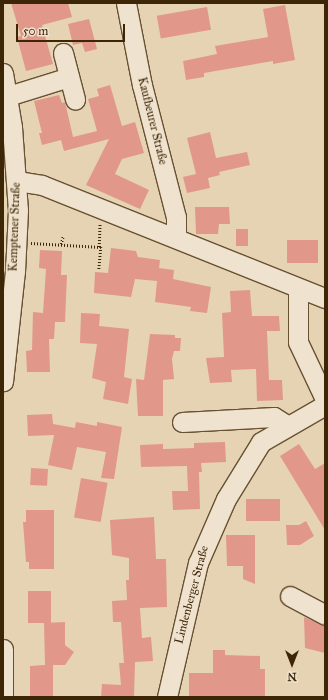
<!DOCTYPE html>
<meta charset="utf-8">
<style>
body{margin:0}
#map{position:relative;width:328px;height:700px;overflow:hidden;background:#e6d3b3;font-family:"IM FELL Great Primer",serif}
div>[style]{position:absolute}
.building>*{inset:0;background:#e1988a;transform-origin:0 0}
.path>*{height:2.5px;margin-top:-1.25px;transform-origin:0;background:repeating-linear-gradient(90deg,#3d2606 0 1px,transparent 0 3px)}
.roads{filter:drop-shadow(1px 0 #675131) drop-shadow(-1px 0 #675131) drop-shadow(0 1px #675131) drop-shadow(0 -1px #675131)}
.minor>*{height:19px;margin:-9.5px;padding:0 9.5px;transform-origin:9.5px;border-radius:9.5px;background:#efe2ce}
span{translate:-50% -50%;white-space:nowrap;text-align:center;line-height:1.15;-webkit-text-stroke:3px #efe2ce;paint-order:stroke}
.street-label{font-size:12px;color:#3d2606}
.frame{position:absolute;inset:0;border:4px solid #3d2606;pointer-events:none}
.north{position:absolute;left:272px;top:644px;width:40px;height:40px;-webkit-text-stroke:3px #efe2ce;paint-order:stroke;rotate:180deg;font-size:11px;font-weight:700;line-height:16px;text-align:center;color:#3d2606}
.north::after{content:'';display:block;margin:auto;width:14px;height:18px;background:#3d2606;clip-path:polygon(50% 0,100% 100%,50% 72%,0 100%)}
.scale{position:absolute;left:16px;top:24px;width:109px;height:18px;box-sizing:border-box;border:2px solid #3d2606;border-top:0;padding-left:5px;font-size:12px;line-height:14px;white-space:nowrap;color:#3d2606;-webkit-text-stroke:3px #efe2ce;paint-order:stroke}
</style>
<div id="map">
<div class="building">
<div style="clip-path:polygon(11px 3px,68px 3px,72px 17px,42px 25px,53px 64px,26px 71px,17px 37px,21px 36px)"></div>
<div style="clip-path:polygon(285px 5px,295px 60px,273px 64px,273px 61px,204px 73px,204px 77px,186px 80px,183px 61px,217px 54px,215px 46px,268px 37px,263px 9px)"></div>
<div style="left:207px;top:7px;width:23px;height:51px;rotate:80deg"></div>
<div style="clip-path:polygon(89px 19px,97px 49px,85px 52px,82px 43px,73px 45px,68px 24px)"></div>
<div style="clip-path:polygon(110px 85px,122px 126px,135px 122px,144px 153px,122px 159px,115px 174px,149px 190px,140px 209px,86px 185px,109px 139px,64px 151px,61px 140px,42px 145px,39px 133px,42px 133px,34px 101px,59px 95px,62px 103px,65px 102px,73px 137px,97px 131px,88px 99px,99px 96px,97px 89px)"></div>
<div style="clip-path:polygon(210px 132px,216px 158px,247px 152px,250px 165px,219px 172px,220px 175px,208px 178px,210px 188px,187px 193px,183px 177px,196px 174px,187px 138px)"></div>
<div style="clip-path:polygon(195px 207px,229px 207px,230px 224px,219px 224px,218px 234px,196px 234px)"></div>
<div style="left:236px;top:229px;width:12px;height:17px"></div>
<div style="left:318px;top:240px;width:23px;height:31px;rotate:90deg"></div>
<div style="clip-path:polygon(111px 248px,136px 251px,138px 257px,160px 260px,159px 268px,174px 270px,173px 279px,211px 287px,207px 313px,190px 311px,191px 307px,155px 302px,157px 281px,135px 279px,131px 297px,94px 293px,95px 272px,108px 273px)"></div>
<div style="clip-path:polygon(40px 250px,62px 251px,61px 275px,67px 275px,65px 322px,55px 322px,54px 339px,49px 339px,50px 372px,27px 372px,26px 351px,32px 350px,33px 312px,43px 313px,46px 269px,39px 268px)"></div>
<div style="clip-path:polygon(250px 290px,252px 316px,279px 316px,280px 331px,267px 331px,269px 380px,282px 380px,283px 400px,257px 401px,256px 369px,231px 370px,232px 382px,210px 383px,206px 358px,224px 357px,222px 313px,231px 312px,230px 291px)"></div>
<div style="clip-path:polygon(81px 313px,100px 314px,99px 326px,129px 329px,124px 377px,132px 379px,128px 404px,103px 399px,106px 382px,92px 378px,97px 344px,80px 343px)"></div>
<div style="clip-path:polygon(150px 334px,175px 335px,175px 338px,181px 338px,180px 351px,174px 351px,172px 359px,174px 379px,163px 380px,163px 416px,138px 416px,136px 379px,144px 380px)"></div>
<div style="clip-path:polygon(52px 414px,53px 424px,75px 428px,76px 422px,97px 426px,97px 422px,122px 427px,114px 479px,101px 478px,106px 452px,77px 447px,72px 470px,48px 465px,54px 435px,28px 436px,27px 415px)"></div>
<div style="clip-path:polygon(225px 442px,226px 462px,201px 463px,202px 472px,199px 472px,200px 509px,173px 510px,172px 491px,188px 491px,187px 466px,141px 467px,140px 445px,163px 444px,163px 449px,194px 448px,194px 443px)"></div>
<div style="clip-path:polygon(299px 444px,315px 469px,325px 463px,325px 530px,280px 456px)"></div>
<div style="left:31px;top:468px;width:17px;height:17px;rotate:3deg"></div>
<div style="left:81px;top:478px;width:27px;height:40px;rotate:10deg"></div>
<div style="left:246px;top:499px;width:34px;height:22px"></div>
<div style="clip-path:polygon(26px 510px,54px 510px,54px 569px,29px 569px,29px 562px,26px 562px,23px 522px,26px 522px)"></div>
<div style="clip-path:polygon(154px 517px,156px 559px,166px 559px,167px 607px,140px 608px,142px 638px,151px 637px,153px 661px,135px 662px,134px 697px,101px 697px,102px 684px,121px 685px,119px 663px,124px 663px,121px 622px,113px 622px,112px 601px,127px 600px,126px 580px,129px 580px,129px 558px,112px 555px,110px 520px)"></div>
<div style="clip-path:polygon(306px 521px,314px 536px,300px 545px,287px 545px,286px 525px,299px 525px)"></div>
<div style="clip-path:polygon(226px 535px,255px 535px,255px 584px,243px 579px,243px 566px,227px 566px)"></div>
<div style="left:28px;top:591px;width:23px;height:32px"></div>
<div style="clip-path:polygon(304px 617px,325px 626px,325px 653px,305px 648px)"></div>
<div style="clip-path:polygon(65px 622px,65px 645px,74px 652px,65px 665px,53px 665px,53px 696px,30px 697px,30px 666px,45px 665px,44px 623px)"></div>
<div style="clip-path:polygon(213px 650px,225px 650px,225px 655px,260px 656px,260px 669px,265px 669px,265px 697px,189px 696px,189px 673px,213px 673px)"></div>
</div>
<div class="path">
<div style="left:31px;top:243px;width:70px;rotate:3.3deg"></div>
<div style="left:101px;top:247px;width:23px;rotate:95deg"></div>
<div style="left:61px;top:244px;width:8px;rotate:-76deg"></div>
<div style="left:99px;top:247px;width:23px;rotate:-88deg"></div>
</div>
<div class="roads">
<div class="minor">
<div style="left:126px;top:3px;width:84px;rotate:79deg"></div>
<div style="left:142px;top:85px;width:136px;rotate:75.6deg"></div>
<div style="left:176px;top:217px;width:21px;rotate:90deg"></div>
<div style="left:63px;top:53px;width:48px;rotate:75.4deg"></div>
<div style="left:3px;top:73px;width:55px;rotate:80.5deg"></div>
<div style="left:12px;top:127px;width:83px;rotate:85.9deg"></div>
<div style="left:18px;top:210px;width:61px;rotate:92.8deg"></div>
<div style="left:15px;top:271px;width:111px;rotate:96.2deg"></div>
<div style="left:8px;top:96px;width:64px;rotate:-17.3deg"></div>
<div style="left:17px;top:181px;width:25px;rotate:9deg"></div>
<div style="left:42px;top:185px;width:305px;rotate:21.8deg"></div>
<div style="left:298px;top:289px;width:53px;rotate:90deg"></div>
<div style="left:298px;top:342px;width:63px;rotate:64.7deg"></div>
<div style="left:182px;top:422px;width:92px;rotate:-3.1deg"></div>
<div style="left:274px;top:417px;width:15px;rotate:32deg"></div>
<div style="left:290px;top:596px;width:40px;rotate:28deg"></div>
<div style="left:3px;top:649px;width:48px;rotate:90deg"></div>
<div style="left:167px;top:697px;width:138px;rotate:-77deg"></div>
<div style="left:198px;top:563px;width:70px;rotate:-66.4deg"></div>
<div style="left:226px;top:499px;width:67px;rotate:-58.4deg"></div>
<div style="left:261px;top:442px;width:74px;rotate:-30deg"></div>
</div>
</div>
<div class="street-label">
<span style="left:152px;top:121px;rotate:76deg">Kaufbeurer Straße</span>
<span style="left:15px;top:227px;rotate:-88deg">Kemptener Straße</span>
<span style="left:192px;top:595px;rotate:-75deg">Lindenberger Straße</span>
</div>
<div class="frame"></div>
<div class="north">N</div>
<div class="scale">50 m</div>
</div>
